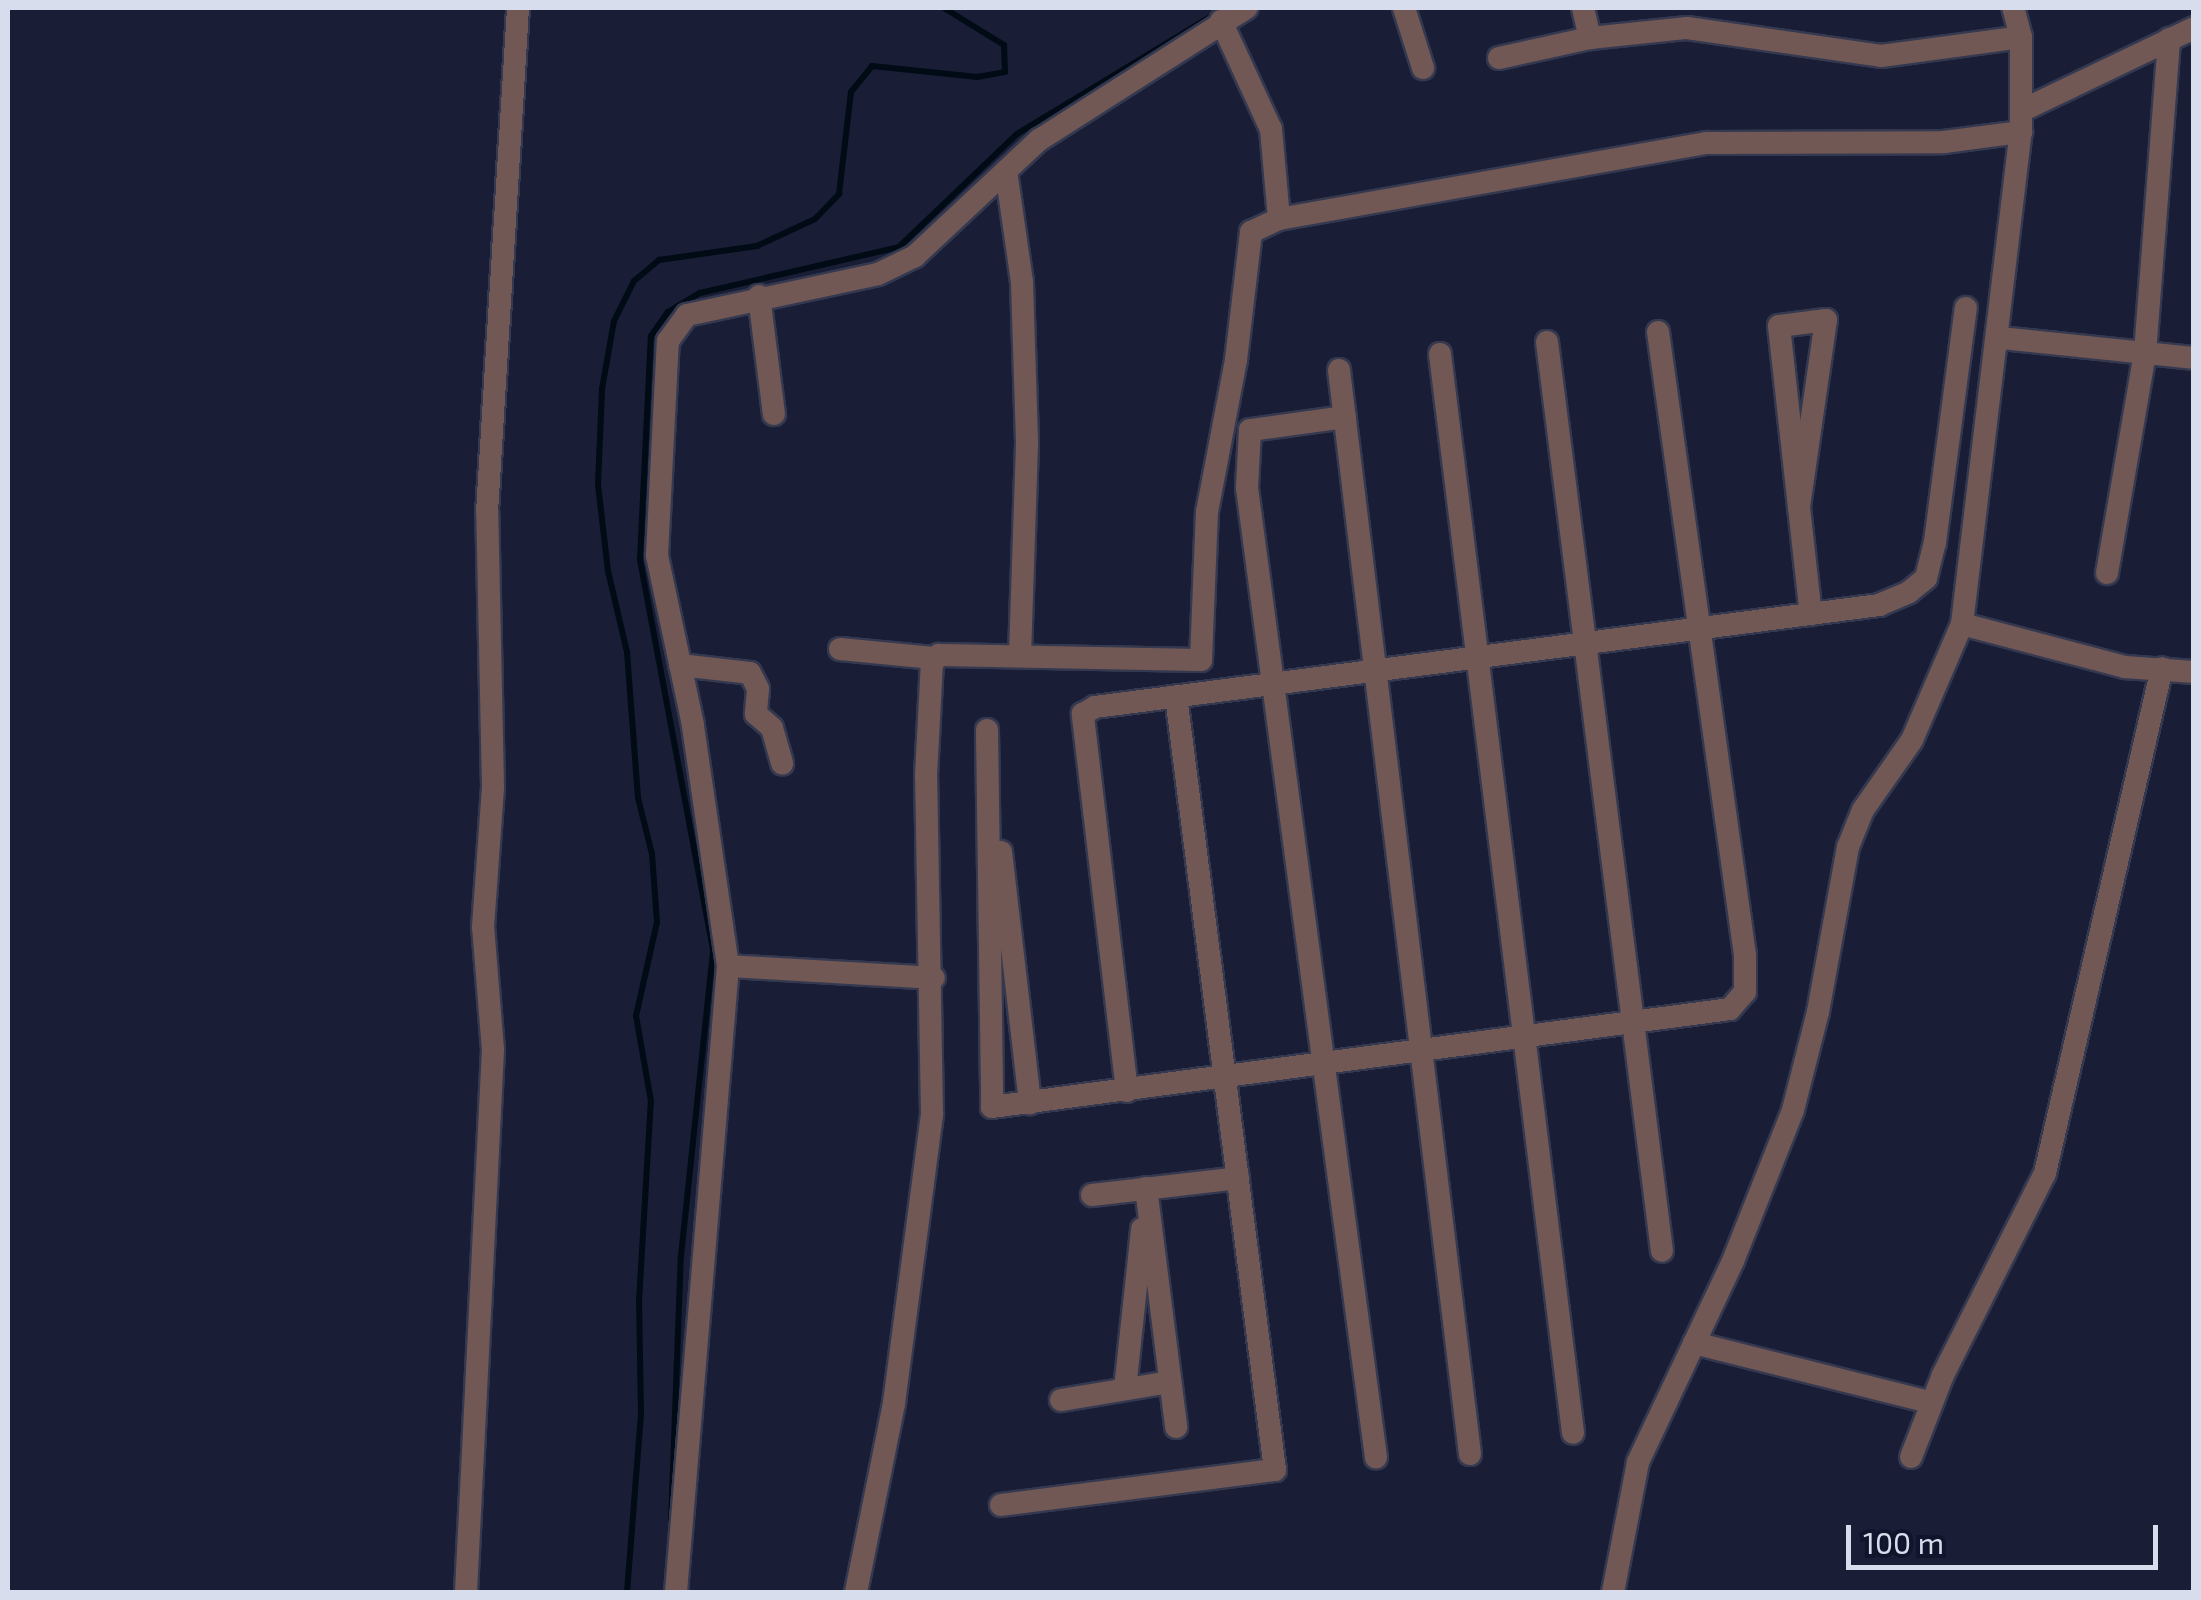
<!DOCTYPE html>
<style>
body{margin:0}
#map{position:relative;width:2201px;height:1600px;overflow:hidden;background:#191e36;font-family:"Exo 2",sans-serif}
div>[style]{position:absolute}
.stream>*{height:6px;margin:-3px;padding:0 3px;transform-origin:3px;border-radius:3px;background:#000b15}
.roads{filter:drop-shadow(2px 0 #343950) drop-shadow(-2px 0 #343950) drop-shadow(0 2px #343950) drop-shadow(0 -2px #343950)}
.minor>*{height:22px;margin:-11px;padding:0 11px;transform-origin:11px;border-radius:11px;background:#725855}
span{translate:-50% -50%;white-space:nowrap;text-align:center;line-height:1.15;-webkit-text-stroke:10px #10142c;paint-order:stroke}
.frame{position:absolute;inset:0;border:10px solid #d8ddee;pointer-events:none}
.scale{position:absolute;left:1846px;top:1525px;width:312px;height:45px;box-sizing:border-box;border:5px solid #d8ddee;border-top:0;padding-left:12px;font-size:30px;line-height:35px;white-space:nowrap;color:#d8ddee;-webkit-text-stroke:8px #10142c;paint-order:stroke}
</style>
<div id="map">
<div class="stream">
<div style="left:671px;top:1523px;width:267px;rotate:-87.9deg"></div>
<div style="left:681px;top:1256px;width:308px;rotate:-84deg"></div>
<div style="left:713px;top:950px;width:398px;rotate:-100.6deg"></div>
<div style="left:640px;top:559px;width:223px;rotate:-87.2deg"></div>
<div style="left:651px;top:336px;width:29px;rotate:-55deg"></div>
<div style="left:668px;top:312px;width:37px;rotate:-31deg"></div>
<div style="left:700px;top:293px;width:204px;rotate:-13deg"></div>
<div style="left:899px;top:247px;width:163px;rotate:-43.8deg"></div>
<div style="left:1017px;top:134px;width:243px;rotate:-31.2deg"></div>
<div style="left:627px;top:1592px;width:179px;rotate:-85.5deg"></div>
<div style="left:641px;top:1414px;width:113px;rotate:-91deg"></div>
<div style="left:639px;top:1301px;width:200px;rotate:-86.6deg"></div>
<div style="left:651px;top:1101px;width:86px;rotate:-100deg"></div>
<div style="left:636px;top:1016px;width:96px;rotate:-77.4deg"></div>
<div style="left:657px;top:922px;width:68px;rotate:-94.2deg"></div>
<div style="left:652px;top:854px;width:58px;rotate:-104deg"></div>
<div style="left:638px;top:798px;width:146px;rotate:-94.3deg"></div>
<div style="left:627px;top:652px;width:83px;rotate:-103.2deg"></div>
<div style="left:608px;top:571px;width:87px;rotate:-96.6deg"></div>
<div style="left:598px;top:485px;width:96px;rotate:-87.6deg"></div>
<div style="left:602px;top:389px;width:69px;rotate:-80deg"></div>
<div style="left:614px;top:321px;width:45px;rotate:-63.4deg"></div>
<div style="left:634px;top:281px;width:33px;rotate:-40deg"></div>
<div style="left:659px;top:260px;width:99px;rotate:-8.1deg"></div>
<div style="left:757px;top:246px;width:64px;rotate:-25deg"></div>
<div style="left:815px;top:219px;width:35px;rotate:-46deg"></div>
<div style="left:839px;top:194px;width:103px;rotate:-83.3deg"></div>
<div style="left:851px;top:92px;width:33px;rotate:-51deg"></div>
<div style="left:872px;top:66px;width:106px;rotate:6deg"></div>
<div style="left:977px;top:77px;width:28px;rotate:-10deg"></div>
<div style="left:1005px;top:72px;width:27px;rotate:-92deg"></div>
<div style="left:1004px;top:45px;width:70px;rotate:-148.3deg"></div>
</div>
<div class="roads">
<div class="minor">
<div style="left:1404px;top:8px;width:63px;rotate:72.4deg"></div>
<div style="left:1583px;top:8px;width:31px;rotate:77deg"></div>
<div style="left:1221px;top:21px;width:119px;rotate:65.2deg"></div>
<div style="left:1271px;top:129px;width:90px;rotate:84.9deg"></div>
<div style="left:1499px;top:58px;width:93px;rotate:-12.4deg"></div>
<div style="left:1590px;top:38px;width:98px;rotate:-5.9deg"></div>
<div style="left:1687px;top:28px;width:196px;rotate:8.2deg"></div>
<div style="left:1881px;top:56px;width:141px;rotate:-7.7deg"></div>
<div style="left:2023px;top:110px;width:190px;rotate:-25.6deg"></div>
<div style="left:1006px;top:171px;width:112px;rotate:81.8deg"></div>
<div style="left:1022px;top:282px;width:162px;rotate:88.2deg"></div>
<div style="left:1027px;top:444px;width:212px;rotate:91.9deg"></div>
<div style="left:759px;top:296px;width:119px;rotate:82.8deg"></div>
<div style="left:2001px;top:338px;width:194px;rotate:5.9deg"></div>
<div style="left:1547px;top:342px;width:916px;rotate:82.79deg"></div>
<div style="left:1440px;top:354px;width:1087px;rotate:82.97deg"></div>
<div style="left:1339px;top:370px;width:1092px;rotate:83.11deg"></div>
<div style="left:1345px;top:417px;width:96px;rotate:172.2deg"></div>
<div style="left:1250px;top:430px;width:58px;rotate:93deg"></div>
<div style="left:1247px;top:488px;width:978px;rotate:82.42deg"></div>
<div style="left:1799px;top:507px;width:189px;rotate:-81.8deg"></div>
<div style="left:1826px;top:320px;width:47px;rotate:172.7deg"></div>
<div style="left:1779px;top:326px;width:290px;rotate:83.7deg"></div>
<div style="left:2107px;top:573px;width:223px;rotate:-80.2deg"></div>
<div style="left:2145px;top:353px;width:315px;rotate:-85.6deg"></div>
<div style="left:1962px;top:624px;width:169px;rotate:14.8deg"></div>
<div style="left:2125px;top:667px;width:69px;rotate:4.1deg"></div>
<div style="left:840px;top:649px;width:94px;rotate:5.5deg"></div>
<div style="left:680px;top:665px;width:70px;rotate:6.5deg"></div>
<div style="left:750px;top:673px;width:18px;rotate:63deg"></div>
<div style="left:758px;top:689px;width:25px;rotate:95deg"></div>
<div style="left:756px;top:714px;width:21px;rotate:41deg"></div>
<div style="left:772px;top:728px;width:37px;rotate:74deg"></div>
<div style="left:987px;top:730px;width:377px;rotate:89.2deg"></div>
<div style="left:992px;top:1107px;width:744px;rotate:-7.56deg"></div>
<div style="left:1730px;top:1009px;width:23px;rotate:-49deg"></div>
<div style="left:1745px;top:992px;width:37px;rotate:-90deg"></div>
<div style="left:1745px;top:955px;width:629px;rotate:-97.95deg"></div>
<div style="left:1001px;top:852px;width:253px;rotate:83.4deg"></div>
<div style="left:728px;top:966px;width:206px;rotate:3.3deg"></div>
<div style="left:1127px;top:1091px;width:380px;rotate:-96.7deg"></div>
<div style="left:1083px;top:714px;width:14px;rotate:-30deg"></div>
<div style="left:1095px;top:707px;width:791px;rotate:-7.41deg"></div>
<div style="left:1879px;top:605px;width:33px;rotate:-23deg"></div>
<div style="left:1909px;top:592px;width:22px;rotate:-39deg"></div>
<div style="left:1926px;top:578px;width:37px;rotate:-76deg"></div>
<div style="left:1935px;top:542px;width:236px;rotate:-82.5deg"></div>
<div style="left:1146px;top:1188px;width:241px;rotate:82.8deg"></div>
<div style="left:1092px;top:1195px;width:147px;rotate:-6.6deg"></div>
<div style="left:1694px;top:1343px;width:245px;rotate:14.1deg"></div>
<div style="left:1125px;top:1389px;width:161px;rotate:-83.9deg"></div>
<div style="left:1061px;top:1400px;width:110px;rotate:-9.4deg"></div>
<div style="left:1911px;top:1457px;width:88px;rotate:-68.7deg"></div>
<div style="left:1943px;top:1375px;width:226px;rotate:-63.2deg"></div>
<div style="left:2045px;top:1173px;width:518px;rotate:-76.96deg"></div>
<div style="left:1001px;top:1505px;width:276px;rotate:-7.3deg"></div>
<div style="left:1275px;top:1470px;width:780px;rotate:-97.29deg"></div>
<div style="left:466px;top:1592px;width:543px;rotate:-87.15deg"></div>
<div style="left:493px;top:1050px;width:123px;rotate:-94.6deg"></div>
<div style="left:483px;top:927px;width:140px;rotate:-85.9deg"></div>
<div style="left:493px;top:787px;width:275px;rotate:-91.2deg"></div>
<div style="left:487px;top:512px;width:505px;rotate:-86.48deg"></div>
<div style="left:676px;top:1592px;width:628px;rotate:-85.25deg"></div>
<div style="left:728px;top:966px;width:244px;rotate:-98.3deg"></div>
<div style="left:693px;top:725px;width:174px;rotate:-102deg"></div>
<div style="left:657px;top:555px;width:214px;rotate:-87.1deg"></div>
<div style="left:668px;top:341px;width:32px;rotate:-54deg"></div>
<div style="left:687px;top:315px;width:195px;rotate:-12.1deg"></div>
<div style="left:878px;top:274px;width:41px;rotate:-25.9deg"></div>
<div style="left:915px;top:256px;width:170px;rotate:-43.1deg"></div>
<div style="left:1039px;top:140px;width:246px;rotate:-32.5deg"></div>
<div style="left:856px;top:1592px;width:193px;rotate:-78.6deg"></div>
<div style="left:894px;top:1403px;width:291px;rotate:-82.5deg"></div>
<div style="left:932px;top:1114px;width:338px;rotate:-91deg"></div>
<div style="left:926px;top:776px;width:113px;rotate:-87deg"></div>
<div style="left:932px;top:663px;width:11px;rotate:-49deg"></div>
<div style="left:939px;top:655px;width:262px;rotate:1.1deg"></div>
<div style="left:1201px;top:660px;width:148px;rotate:-87.7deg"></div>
<div style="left:1207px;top:512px;width:155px;rotate:-79.2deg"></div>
<div style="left:1236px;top:360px;width:129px;rotate:-83.3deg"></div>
<div style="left:1251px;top:232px;width:31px;rotate:-25deg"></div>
<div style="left:1279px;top:219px;width:435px;rotate:-10.1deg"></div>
<div style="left:1707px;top:143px;width:237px;rotate:-0.2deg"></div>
<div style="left:1944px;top:142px;width:78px;rotate:-7.4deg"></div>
<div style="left:1613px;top:1592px;width:132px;rotate:-79.1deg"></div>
<div style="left:1638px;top:1462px;width:222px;rotate:-64.7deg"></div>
<div style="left:1733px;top:1261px;width:162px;rotate:-68.3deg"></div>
<div style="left:1793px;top:1110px;width:101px;rotate:-75.7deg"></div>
<div style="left:1818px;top:1012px;width:168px;rotate:-79.7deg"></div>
<div style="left:1848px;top:847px;width:40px;rotate:-68deg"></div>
<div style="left:1863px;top:810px;width:85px;rotate:-55deg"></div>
<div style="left:1912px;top:740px;width:126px;rotate:-66.7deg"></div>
<div style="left:1962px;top:624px;width:496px;rotate:-83.2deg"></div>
<div style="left:2021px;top:132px;width:95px;rotate:-90deg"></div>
<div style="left:2021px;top:37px;width:30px;rotate:-105deg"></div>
</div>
</div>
<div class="frame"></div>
<div class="scale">100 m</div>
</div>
